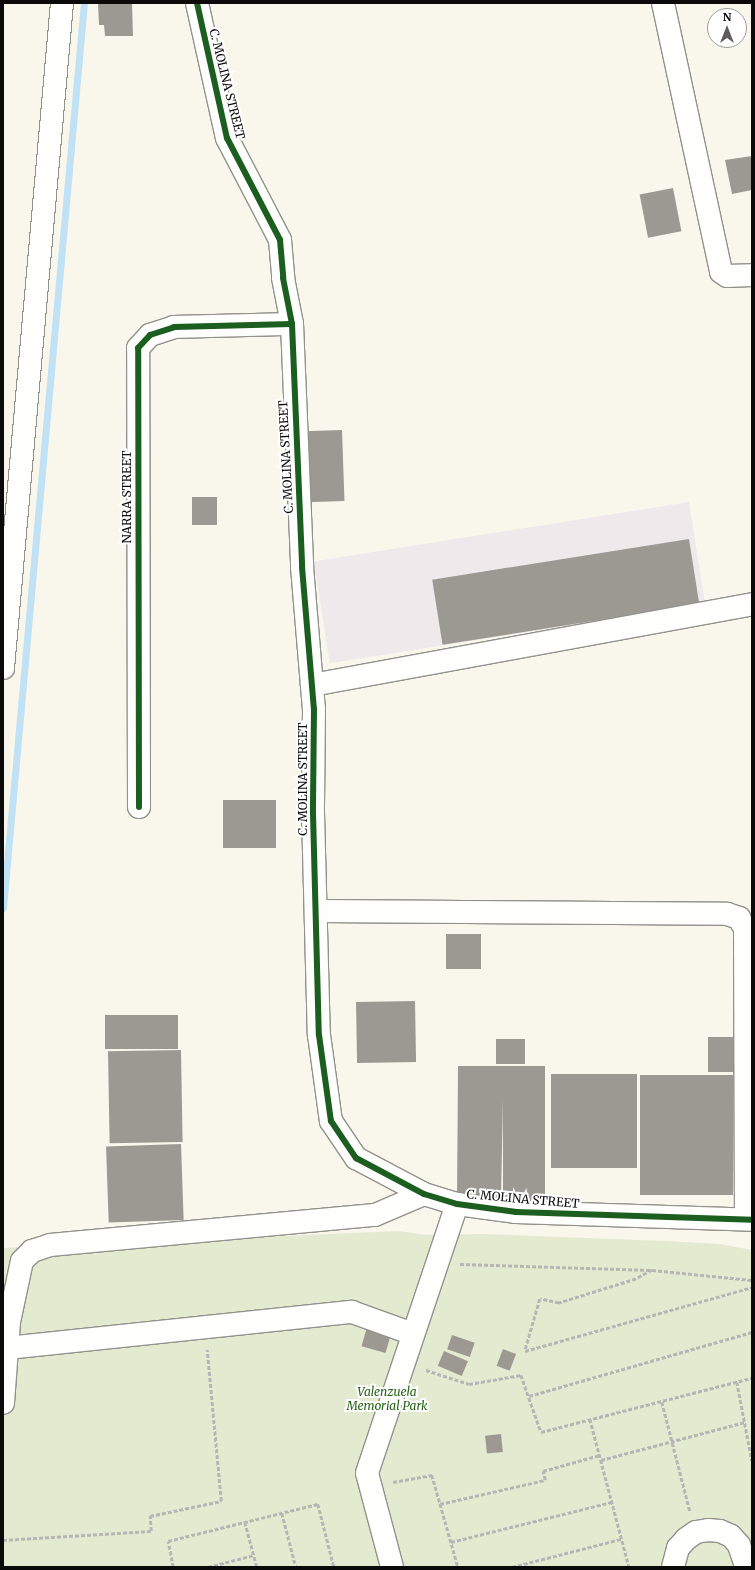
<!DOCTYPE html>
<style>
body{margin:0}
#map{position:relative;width:755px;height:1570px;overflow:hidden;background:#f9f7ec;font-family:Merriweather,serif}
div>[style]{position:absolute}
.industrial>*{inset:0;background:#f0e9eb;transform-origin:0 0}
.cemetery>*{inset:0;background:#e4ead0}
.stream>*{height:7px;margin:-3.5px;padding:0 3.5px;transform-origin:3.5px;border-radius:3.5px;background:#c1e2f5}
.building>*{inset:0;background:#9c9993;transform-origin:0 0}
.path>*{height:2.5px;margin-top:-1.25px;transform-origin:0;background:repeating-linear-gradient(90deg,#b7b6b5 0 4px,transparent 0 6px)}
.roads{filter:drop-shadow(1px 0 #92918c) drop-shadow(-1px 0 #92918c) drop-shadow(0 1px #92918c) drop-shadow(0 -1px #92918c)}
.minor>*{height:22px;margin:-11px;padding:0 11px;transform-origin:11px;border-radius:11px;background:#fefefc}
.cycleway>*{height:6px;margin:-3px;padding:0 3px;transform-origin:3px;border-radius:3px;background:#1b5e20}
span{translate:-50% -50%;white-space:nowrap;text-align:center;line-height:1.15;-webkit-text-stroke:4px #fff;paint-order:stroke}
.street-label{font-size:12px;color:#0a0a0a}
.park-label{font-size:12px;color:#276219;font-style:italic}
.frame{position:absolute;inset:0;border:4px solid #0a0a0a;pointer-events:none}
.north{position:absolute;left:707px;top:8px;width:40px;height:40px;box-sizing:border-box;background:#fff;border:1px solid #9d9d9d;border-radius:50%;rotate:0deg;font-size:11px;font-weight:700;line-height:16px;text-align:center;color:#0a0a0a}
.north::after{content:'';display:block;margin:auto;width:14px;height:18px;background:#5e5d59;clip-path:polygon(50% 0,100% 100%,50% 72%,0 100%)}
</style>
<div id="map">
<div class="industrial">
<div style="left:689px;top:502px;width:103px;height:380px;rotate:81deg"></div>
</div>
<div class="cemetery">
<div style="clip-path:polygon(399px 1231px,426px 1235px,482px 1234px,665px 1241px,720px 1244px,752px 1250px,752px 1567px,3px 1567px,3px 1248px)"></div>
</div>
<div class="stream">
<div style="left:3px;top:908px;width:909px;rotate:-84.89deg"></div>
</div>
<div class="building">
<div style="clip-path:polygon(98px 3px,132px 3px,133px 36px,105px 36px,104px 25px,99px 25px)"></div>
<div style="clip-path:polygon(752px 156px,752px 190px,732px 194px,725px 160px)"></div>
<div style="left:673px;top:188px;width:44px;height:34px;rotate:79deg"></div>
<div style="left:342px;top:430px;width:71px;height:38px;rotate:88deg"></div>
<div style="left:192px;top:497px;width:25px;height:28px"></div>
<div style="left:689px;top:539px;width:66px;height:260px;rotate:81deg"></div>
<div style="left:276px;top:800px;width:48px;height:53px;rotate:90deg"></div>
<div style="left:446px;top:934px;width:35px;height:35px"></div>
<div style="left:415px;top:1001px;width:61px;height:59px;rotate:89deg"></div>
<div style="left:105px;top:1015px;width:73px;height:34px"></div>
<div style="left:708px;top:1037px;width:29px;height:35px"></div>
<div style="left:496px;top:1039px;width:29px;height:25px"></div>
<div style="left:181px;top:1050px;width:92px;height:73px;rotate:89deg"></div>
<div style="clip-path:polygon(458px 1066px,545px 1066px,545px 1200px,503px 1200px,503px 1100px,501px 1199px,457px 1199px)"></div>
<div style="left:551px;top:1074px;width:86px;height:94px"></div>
<div style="left:640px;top:1075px;width:93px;height:120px"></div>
<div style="left:181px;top:1144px;width:76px;height:75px;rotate:88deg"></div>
<div style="left:367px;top:1327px;width:25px;height:20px;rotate:16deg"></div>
<div style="left:452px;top:1335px;width:24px;height:15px;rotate:19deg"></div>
<div style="left:503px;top:1349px;width:14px;height:18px;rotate:21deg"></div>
<div style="left:444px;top:1351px;width:26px;height:16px;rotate:23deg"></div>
<div style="left:501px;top:1434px;width:18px;height:16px;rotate:84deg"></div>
</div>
<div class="path">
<div style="left:460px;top:1264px;width:192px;rotate:1.8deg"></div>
<div style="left:652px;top:1270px;width:100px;rotate:5.7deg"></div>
<div style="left:652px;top:1270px;width:18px;rotate:151deg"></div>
<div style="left:636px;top:1279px;width:81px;rotate:162.7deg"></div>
<div style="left:559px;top:1303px;width:19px;rotate:-168deg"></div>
<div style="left:540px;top:1299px;width:54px;rotate:106.1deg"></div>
<div style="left:525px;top:1351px;width:236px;rotate:-15.7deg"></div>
<div style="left:426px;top:1370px;width:45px;rotate:18deg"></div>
<div style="left:469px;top:1384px;width:53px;rotate:-9.8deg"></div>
<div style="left:521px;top:1375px;width:60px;rotate:70.7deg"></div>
<div style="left:541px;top:1432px;width:218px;rotate:-14.4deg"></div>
<div style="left:737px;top:1382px;width:80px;rotate:79.2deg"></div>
<div style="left:529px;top:1396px;width:232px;rotate:-16deg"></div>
<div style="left:662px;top:1402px;width:113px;rotate:75.6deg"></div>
<div style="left:590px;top:1419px;width:153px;rotate:75.2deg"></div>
<div style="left:601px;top:1460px;width:149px;rotate:-14.8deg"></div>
<div style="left:393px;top:1482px;width:40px;rotate:-10deg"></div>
<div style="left:432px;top:1475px;width:96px;rotate:74.2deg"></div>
<div style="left:440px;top:1504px;width:108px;rotate:-12.9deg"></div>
<div style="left:545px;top:1480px;width:9px;rotate:-103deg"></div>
<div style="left:543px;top:1471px;width:59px;rotate:-15.7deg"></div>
<div style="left:282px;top:1513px;width:56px;rotate:75.5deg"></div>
<div style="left:245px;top:1522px;width:47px;rotate:75.1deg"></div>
<div style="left:3px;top:1540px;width:148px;rotate:-3.5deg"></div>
<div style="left:151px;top:1531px;width:15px;rotate:-94deg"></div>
<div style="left:150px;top:1516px;width:73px;rotate:-11.9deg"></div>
<div style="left:221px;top:1501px;width:152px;rotate:-95.3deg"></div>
<div style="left:451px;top:1542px;width:166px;rotate:-14deg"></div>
<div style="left:173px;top:1567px;width:26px;rotate:-101deg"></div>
<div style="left:168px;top:1541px;width:154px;rotate:-13.9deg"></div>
<div style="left:318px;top:1504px;width:65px;rotate:75.7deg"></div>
<div style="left:208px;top:1567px;width:48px;rotate:-14.6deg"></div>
<div style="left:512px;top:1567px;width:113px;rotate:-14.4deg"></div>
</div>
<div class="roads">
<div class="minor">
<div style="left:197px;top:3px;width:138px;rotate:77.5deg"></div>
<div style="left:227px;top:138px;width:115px;rotate:62.5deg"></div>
<div style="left:280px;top:240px;width:38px;rotate:85deg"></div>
<div style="left:283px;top:278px;width:47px;rotate:78.9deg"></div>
<div style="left:292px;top:324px;width:243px;rotate:87.6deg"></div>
<div style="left:302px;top:567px;width:143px;rotate:85.2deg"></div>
<div style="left:314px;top:709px;width:104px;rotate:90.6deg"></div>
<div style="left:313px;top:813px;width:222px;rotate:88.5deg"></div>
<div style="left:319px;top:1035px;width:87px;rotate:82.1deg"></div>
<div style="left:331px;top:1121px;width:45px;rotate:56deg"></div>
<div style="left:356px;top:1158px;width:77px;rotate:27.9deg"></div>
<div style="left:424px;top:1194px;width:34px;rotate:17deg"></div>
<div style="left:457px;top:1204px;width:60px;rotate:7.7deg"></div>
<div style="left:516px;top:1212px;width:236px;rotate:1.9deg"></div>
<div style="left:663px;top:3px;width:275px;rotate:77.8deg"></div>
<div style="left:721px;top:272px;width:7px;rotate:34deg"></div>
<div style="left:727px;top:276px;width:25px;rotate:-2deg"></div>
<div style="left:3px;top:668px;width:668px;rotate:-84.93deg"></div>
<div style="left:312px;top:685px;width:447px;rotate:-10.4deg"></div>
<div style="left:139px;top:807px;width:459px;rotate:-90.1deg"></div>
<div style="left:138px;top:348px;width:18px;rotate:-47deg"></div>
<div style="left:150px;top:335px;width:25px;rotate:-18deg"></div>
<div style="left:174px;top:327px;width:118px;rotate:-1.5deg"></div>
<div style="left:316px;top:911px;width:411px;rotate:0.4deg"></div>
<div style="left:727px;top:914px;width:13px;rotate:18deg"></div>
<div style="left:739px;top:918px;width:13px;rotate:61deg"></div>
<div style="left:745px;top:929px;width:289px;rotate:89.8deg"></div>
<div style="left:7px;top:1348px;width:347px;rotate:-6deg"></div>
<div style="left:352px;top:1312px;width:65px;rotate:19.8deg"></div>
<div style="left:3px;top:1403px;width:81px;rotate:-85.8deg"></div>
<div style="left:9px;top:1322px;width:62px;rotate:-78deg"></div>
<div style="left:22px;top:1261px;width:14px;rotate:-45deg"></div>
<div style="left:32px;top:1251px;width:19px;rotate:-18deg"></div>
<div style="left:50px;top:1245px;width:326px;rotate:-5.3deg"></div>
<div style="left:375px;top:1215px;width:53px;rotate:-23.2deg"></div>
<div style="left:392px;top:1567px;width:97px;rotate:-104.9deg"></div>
<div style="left:367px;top:1473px;width:284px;rotate:-71.5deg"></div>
<div style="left:673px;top:1567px;width:20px;rotate:-75deg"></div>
<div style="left:678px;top:1548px;width:12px;rotate:-48deg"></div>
<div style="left:686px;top:1539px;width:12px;rotate:-35deg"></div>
<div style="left:696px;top:1532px;width:12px;rotate:-9deg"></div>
<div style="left:708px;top:1530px;width:12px;rotate:5deg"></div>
<div style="left:720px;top:1531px;width:12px;rotate:24deg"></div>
<div style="left:731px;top:1536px;width:12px;rotate:48deg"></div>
<div style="left:739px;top:1545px;width:23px;rotate:72deg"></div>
</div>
</div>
<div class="cycleway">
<div style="left:197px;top:3px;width:138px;rotate:77.5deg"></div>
<div style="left:227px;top:138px;width:115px;rotate:62.5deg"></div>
<div style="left:280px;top:240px;width:38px;rotate:85deg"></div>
<div style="left:283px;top:278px;width:47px;rotate:78.9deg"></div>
<div style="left:292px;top:324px;width:243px;rotate:87.6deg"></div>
<div style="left:302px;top:567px;width:143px;rotate:85.2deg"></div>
<div style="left:314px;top:709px;width:104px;rotate:90.6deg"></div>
<div style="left:313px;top:813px;width:222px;rotate:88.5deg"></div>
<div style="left:319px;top:1035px;width:87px;rotate:82.1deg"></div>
<div style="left:331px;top:1121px;width:45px;rotate:56deg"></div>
<div style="left:356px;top:1158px;width:77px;rotate:27.9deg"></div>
<div style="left:424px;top:1194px;width:34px;rotate:17deg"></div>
<div style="left:457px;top:1204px;width:60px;rotate:7.7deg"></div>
<div style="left:516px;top:1212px;width:236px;rotate:1.9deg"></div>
<div style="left:139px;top:807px;width:459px;rotate:-90.1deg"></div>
<div style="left:138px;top:348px;width:18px;rotate:-47deg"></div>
<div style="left:150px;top:335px;width:25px;rotate:-18deg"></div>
<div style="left:174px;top:327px;width:118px;rotate:-1.5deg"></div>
</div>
<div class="street-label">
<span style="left:227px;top:84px;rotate:76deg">C. MOLINA STREET</span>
<span style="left:286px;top:457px;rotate:-93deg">C. MOLINA STREET</span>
<span style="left:127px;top:497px;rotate:-90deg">NARRA STREET</span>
<span style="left:303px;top:779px;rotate:-90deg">C. MOLINA STREET</span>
<span style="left:523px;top:1199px;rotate:5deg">C. MOLINA STREET</span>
</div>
<div class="park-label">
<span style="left:387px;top:1399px">Valenzuela<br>Memorial Park</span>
</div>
<div class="frame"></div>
<div class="north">N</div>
</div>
